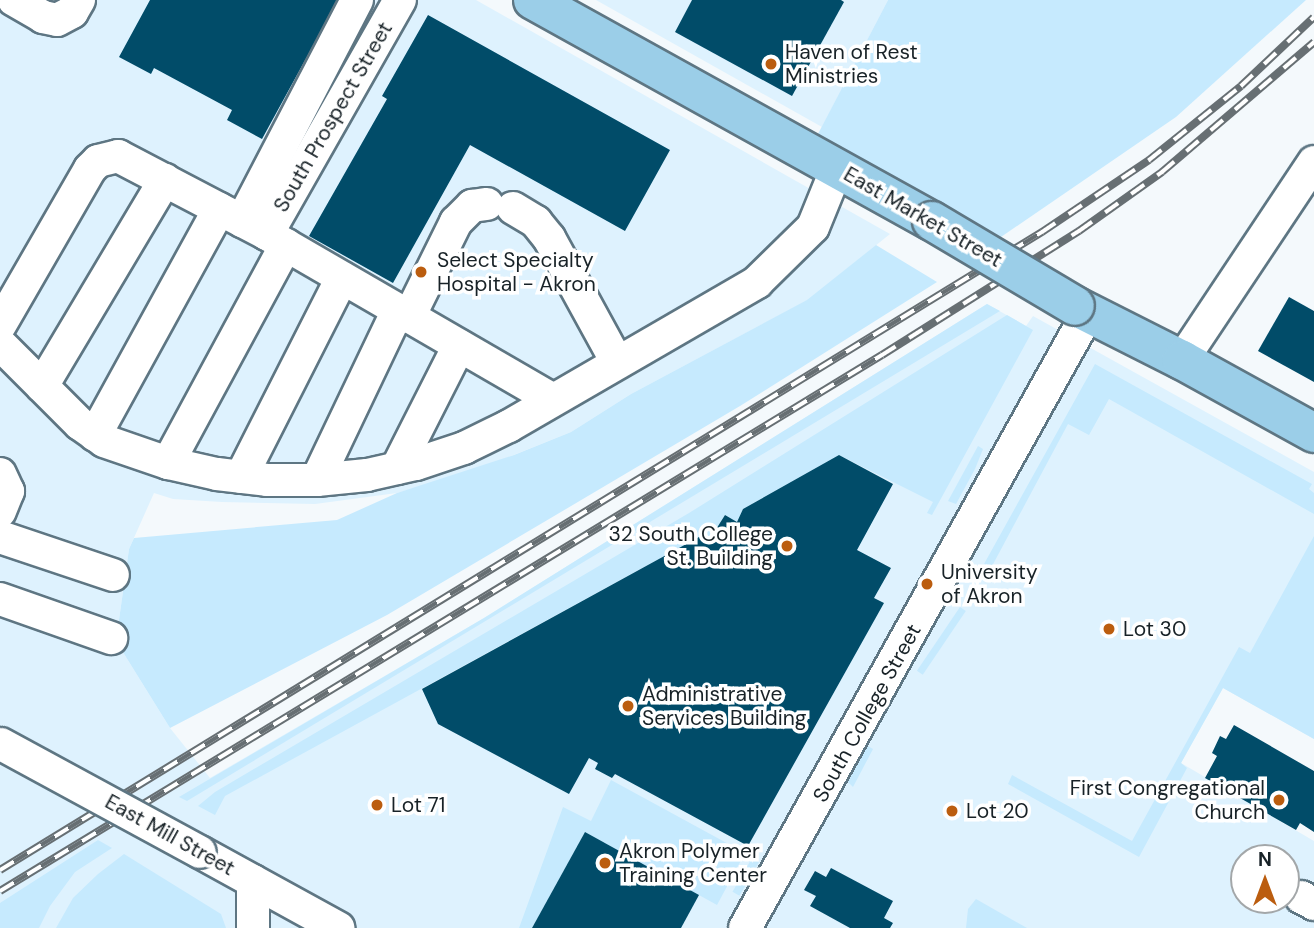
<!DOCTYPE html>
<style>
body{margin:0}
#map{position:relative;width:1314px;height:928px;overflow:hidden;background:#f4f9fc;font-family:"DM Sans",sans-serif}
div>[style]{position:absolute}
.built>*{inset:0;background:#def2fe}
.green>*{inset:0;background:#c6eafe;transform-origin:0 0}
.building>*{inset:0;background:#014c69}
.roads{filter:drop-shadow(2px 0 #5e7683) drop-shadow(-2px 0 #5e7683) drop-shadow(0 2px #5e7683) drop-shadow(0 -2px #5e7683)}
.minor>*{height:32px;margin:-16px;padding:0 16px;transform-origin:16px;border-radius:16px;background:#fff}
.major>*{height:38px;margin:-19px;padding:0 19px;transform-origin:19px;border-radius:19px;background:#9bcee8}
.rail>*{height:8px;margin-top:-4px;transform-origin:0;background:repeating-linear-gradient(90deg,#fff 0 16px,#676f73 0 32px);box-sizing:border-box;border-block:2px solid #676f73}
.bridges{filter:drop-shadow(2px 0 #5e7683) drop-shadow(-2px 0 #5e7683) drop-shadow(0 2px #5e7683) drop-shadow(0 -2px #5e7683)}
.minor-bridge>*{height:32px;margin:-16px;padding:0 16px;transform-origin:16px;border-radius:16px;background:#fff}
.major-bridge>*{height:38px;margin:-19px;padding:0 19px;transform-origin:19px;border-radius:19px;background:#9bcee8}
.dots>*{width:19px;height:19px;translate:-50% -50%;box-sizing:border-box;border:4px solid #fff;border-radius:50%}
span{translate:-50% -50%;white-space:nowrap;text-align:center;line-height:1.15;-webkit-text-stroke:7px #fff;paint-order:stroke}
.poi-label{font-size:21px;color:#182227}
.left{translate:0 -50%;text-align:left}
.right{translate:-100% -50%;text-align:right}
.street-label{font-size:21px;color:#182227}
.north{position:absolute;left:1230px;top:844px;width:70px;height:70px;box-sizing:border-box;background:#fff;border:2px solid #a3a7a9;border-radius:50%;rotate:0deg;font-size:19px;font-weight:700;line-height:28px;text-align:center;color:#182227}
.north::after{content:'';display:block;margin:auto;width:24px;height:32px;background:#bb5d0f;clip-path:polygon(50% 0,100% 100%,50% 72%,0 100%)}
</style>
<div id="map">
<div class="built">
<div style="clip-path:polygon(evenodd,0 0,476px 0,890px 234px,808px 300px,631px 394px,571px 432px,474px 471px,397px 493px,315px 504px,222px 502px,173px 499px,154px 493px,129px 549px,116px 641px,170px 728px,210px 778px,484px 618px,987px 304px,1026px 326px,1033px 316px,1314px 472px,1314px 739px,1223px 688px,1181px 763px,1314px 841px,1314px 928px,0 928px,0 0,1244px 858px,1286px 858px,1286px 900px,1244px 900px,1244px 858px)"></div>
<div style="clip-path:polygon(596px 0,888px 0,822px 127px)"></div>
</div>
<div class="green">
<div style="clip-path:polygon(888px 0,1306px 0,1176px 117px,982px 250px,808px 153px)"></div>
<div style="clip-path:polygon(876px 245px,937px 282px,740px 406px,387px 615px,170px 728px,116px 641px,129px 549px,134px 538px,337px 520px,397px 493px,514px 455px,571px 432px,631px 394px,807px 300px)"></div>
<div style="clip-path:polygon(987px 304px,1000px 311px,187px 801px,179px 797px,484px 618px)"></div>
<div style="clip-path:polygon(1007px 315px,1033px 330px,932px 515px,927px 513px,933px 502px,839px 455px,743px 509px,737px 522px,725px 515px,708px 542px,699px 537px,225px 796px,215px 815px,198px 806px,215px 792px,689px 513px)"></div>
<div style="clip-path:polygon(1095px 364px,1312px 484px,1309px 489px,1314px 493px,1314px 514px,1109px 399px,1089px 435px,1068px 424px,991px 568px,984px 564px)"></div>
<div style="clip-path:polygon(978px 446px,983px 449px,975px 469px,956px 504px,948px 501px)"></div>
<div style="clip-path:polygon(1314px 536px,1314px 739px,1223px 688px,1181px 763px,1187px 768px,1139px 857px,1008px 784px,1012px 775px,1132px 841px,1239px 647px,1250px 653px)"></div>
<div style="left:960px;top:607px;width:7px;height:77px;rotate:34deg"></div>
<div style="clip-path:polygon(866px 745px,873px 749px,853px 787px,846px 780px)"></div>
<div style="clip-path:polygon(611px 780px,745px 853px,717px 905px,585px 832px,532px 928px,519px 928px,563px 807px,591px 821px)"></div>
<div style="clip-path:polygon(98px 840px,112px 848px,75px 872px,50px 906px,39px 928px,0 928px,0 903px)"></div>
<div style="clip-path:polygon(124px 854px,221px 914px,226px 928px,56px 928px,73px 898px,98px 874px)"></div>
<div style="left:752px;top:858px;width:8px;height:39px;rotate:30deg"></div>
<div style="clip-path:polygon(976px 899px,1027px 928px,966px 928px,968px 909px)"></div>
</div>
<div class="building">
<div style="clip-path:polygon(150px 0,338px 0,262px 139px,227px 120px,232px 110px,154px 68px,151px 74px,119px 57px)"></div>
<div style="clip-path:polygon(692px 0,841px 0,844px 2px,792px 96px,675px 32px)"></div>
<div style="clip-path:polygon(428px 15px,670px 150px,625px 231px,470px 145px,393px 283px,309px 236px,387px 99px,382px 96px)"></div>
<div style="clip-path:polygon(1289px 297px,1314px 311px,1314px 382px,1258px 351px)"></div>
<div style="clip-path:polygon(839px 455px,893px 484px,857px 550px,891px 568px,874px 598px,884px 603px,748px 846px,615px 774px,612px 778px,595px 769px,598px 763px,589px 758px,569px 794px,438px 724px,422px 689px,699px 537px,708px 542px,725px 515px,737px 522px,743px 509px)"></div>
<div style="clip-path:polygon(1234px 725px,1314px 771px,1314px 832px,1300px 823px,1296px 830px,1205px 778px,1217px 756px,1212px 753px,1220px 736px,1226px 739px)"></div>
<div style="clip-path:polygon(585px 832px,699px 895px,681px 928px,532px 928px)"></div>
<div style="clip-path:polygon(831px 868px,893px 901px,884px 918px,893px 923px,890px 928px,850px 928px,810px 906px,816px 896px,804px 890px,815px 871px,826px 877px)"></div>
</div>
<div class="roads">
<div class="minor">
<div style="left:14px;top:0;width:34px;rotate:30deg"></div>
<div style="left:43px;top:17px;width:14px;rotate:12deg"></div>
<div style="left:57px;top:20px;width:17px;rotate:-28deg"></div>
<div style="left:72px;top:12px;width:14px;rotate:-60deg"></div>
<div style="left:513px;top:208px;width:27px;rotate:31deg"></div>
<div style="left:536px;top:222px;width:21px;rotate:51deg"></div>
<div style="left:549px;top:238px;width:141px;rotate:61.3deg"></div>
<div style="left:242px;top:221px;width:249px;rotate:-62.5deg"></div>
<div style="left:267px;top:234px;width:269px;rotate:-60.4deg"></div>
<div style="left:409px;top:317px;width:106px;rotate:-63.7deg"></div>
<div style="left:456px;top:222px;width:23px;rotate:-45deg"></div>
<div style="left:472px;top:206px;width:15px;rotate:-8deg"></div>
<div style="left:0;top:325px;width:180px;rotate:-60deg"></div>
<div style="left:90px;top:169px;width:11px;rotate:-45deg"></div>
<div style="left:98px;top:161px;width:21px;rotate:-14deg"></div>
<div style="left:118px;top:156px;width:168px;rotate:27.6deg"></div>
<div style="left:267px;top:234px;width:329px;rotate:30.1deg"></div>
<div style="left:0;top:344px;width:113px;rotate:45deg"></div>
<div style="left:80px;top:424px;width:29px;rotate:35deg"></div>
<div style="left:104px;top:441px;width:68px;rotate:19deg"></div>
<div style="left:168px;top:463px;width:50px;rotate:12.7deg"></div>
<div style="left:217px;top:474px;width:50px;rotate:6.8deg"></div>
<div style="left:267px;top:480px;width:50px"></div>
<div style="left:317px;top:480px;width:50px;rotate:-5.7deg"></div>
<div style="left:367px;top:475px;width:50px;rotate:-12.7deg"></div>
<div style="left:416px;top:464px;width:51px;rotate:-18.4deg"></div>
<div style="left:464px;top:448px;width:50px;rotate:-26.1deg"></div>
<div style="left:509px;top:426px;width:287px;rotate:-30.1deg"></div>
<div style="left:757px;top:282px;width:78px;rotate:-44.5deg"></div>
<div style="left:813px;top:227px;width:64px;rotate:-67.9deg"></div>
<div style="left:1182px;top:360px;width:238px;rotate:-56.3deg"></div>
<div style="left:42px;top:386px;width:240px;rotate:-59.2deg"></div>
<div style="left:95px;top:435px;width:258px;rotate:-61.2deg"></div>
<div style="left:168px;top:463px;width:248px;rotate:-61.6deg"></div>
<div style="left:397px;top:468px;width:137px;rotate:-63.1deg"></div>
<div style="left:0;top:474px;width:19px;rotate:65deg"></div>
<div style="left:8px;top:491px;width:22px;rotate:112deg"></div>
<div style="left:241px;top:477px;width:223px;rotate:-63.1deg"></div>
<div style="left:317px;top:480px;width:188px;rotate:-64.5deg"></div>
<div style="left:0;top:537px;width:119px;rotate:18.6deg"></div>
<div style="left:0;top:599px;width:118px;rotate:19.4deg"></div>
<div style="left:200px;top:852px;width:158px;rotate:28.8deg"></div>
<div style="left:253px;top:881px;width:47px;rotate:90deg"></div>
<div style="left:1301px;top:897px;width:15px;rotate:28deg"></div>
<div style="left:745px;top:928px;width:704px;rotate:-60.85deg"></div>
</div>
<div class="major">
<div style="left:533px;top:0;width:456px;rotate:29deg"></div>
<div style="left:1075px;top:306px;width:120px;rotate:26.8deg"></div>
<div style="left:1182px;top:360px;width:151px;rotate:28.9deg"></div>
</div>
</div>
<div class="rail">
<div style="left:0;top:870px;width:1222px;rotate:-31.48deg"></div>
<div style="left:1042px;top:232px;width:129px;rotate:-33.9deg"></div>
<div style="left:1149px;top:160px;width:118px;rotate:-38.8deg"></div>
<div style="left:1241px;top:86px;width:100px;rotate:-43.4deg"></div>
<div style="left:0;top:891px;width:1032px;rotate:-31.29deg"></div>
<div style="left:882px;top:355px;width:233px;rotate:-32.2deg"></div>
<div style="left:1079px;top:231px;width:102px;rotate:-35.4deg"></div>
<div style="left:1162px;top:172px;width:200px;rotate:-40.5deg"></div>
</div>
<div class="bridges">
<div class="minor-bridge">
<div style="left:1px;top:744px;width:226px;rotate:28.5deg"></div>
</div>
<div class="major-bridge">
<div style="left:932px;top:221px;width:166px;rotate:30.7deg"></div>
</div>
</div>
<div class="dots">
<div style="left:771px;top:64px;background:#bb5d0f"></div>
<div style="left:421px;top:272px;background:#bb5d0f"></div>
<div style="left:787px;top:546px;background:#bb5d0f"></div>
<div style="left:927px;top:584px;background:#bb5d0f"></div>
<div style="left:1109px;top:629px;background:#bb5d0f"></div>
<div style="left:628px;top:706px;background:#bb5d0f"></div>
<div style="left:1279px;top:800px;background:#bb5d0f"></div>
<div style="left:377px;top:805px;background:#bb5d0f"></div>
<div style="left:952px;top:811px;background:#bb5d0f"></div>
<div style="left:605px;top:863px;background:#bb5d0f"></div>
</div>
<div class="poi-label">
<span class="left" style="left:785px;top:64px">Haven of Rest<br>Ministries</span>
<span class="left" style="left:437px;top:272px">Select Specialty<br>Hospital - Akron</span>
<span class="right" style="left:773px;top:546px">32 South College<br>St. Building</span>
<span class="left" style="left:941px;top:584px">University<br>of Akron</span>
<span class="left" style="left:1123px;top:629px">Lot 30</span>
<span class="left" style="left:642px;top:706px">Administrative<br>Services Building</span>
<span class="right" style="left:1265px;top:800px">First Congregational<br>Church</span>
<span class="left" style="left:391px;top:805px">Lot 71</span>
<span class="left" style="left:966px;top:811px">Lot 20</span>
<span class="left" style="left:619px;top:863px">Akron Polymer<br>Training Center</span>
</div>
<div class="street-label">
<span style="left:333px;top:117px;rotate:-60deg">South Prospect Street</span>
<span style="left:923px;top:217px;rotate:30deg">East Market Street</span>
<span style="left:867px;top:713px;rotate:-61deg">South College Street</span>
<span style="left:170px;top:835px;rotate:29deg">East Mill Street</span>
</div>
<div class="north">N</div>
</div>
